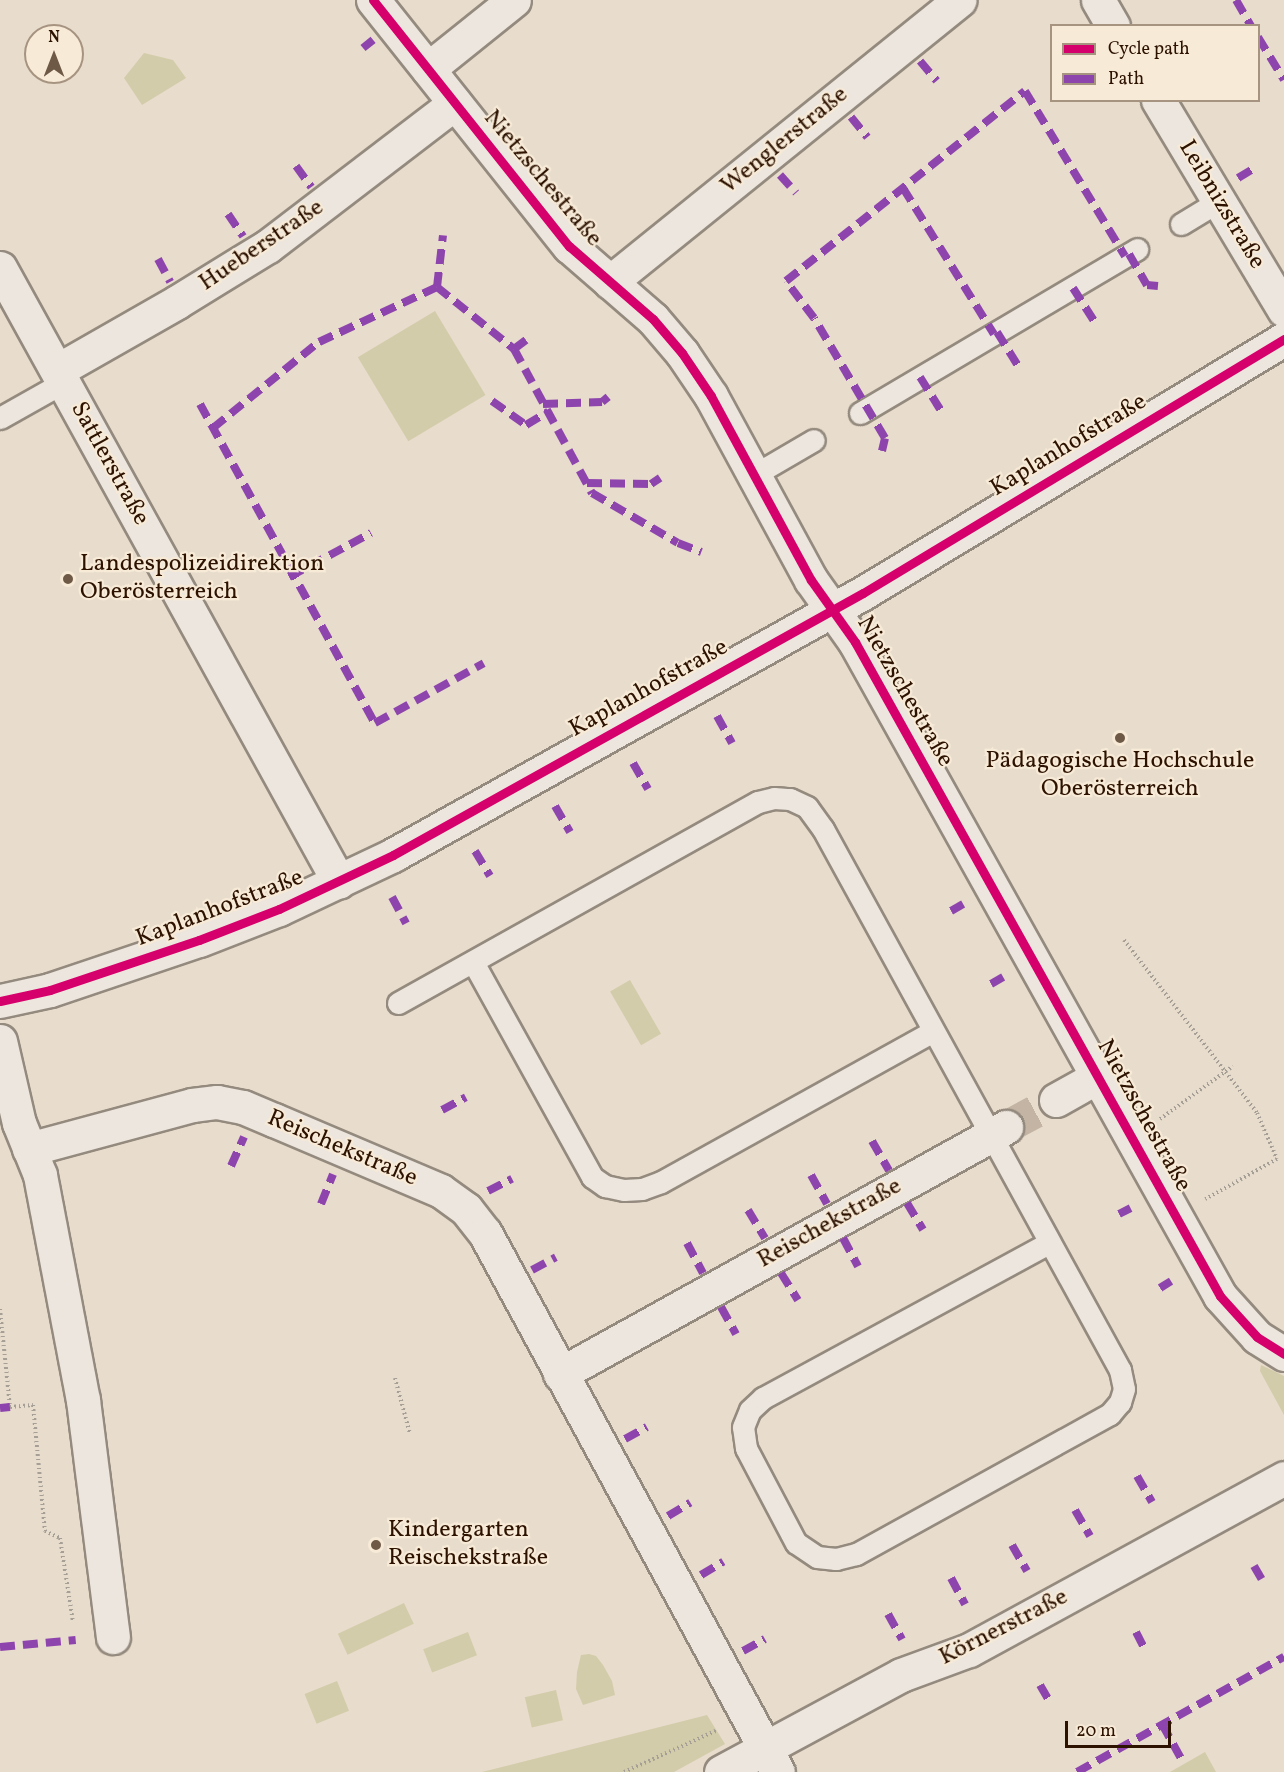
<!DOCTYPE html>
<meta charset="utf-8">
<style>
body{margin:0}
#map{position:relative;width:1284px;height:1772px;overflow:hidden;background:#e8dccc;font-family:Vollkorn,serif}
div>[style]{position:absolute}
.green>*{inset:0;background:#d3ccaa;transform-origin:0 0}
.street-tunnel>*{height:33px;margin-top:-16.5px;transform-origin:0;background:repeating-linear-gradient(90deg,#c3b4a3 0 33px,transparent 0 49px)}
.path>*{height:4px;margin-top:-2px;transform-origin:0;background:repeating-linear-gradient(90deg,#a69f96 0 1.5px,transparent 0 4.5px)}
.roads{filter:drop-shadow(2px 0 #948a7e) drop-shadow(-2px 0 #948a7e) drop-shadow(0 2px #948a7e) drop-shadow(0 -2px #948a7e)}
.lane>*{height:21px;margin:-10.5px;padding:0 10.5px;transform-origin:10.5px;border-radius:10.5px;background:#ece6de}
.street>*{height:33px;margin:-16.5px;padding:0 16.5px;transform-origin:16.5px;border-radius:16.5px;background:#ece6de}
.quiet>*{height:8px;margin-top:-4px;transform-origin:0;background:repeating-linear-gradient(90deg,#8e44ad 0 15px,transparent 0 23px)}
.cycleway>*{height:9px;margin:-4.5px;padding:0 4.5px;transform-origin:4.5px;border-radius:4.5px;background:#d6006c}
.dots>*{width:16px;height:16px;translate:-50% -50%;box-sizing:border-box;border:3px solid #f7ead7;border-radius:50%}
span{translate:-50% -50%;white-space:nowrap;text-align:center;line-height:1.15;-webkit-text-stroke:4.5px #f7ead7;paint-order:stroke}
.street-label{font-size:24px;color:#2d1200}
.poi-label{font-size:24px;color:#2d1200}
.left{translate:0 -50%;text-align:left}
.legend{position:absolute;left:1050px;top:24px;width:210px;height:78px;box-sizing:border-box;background:#f7ead7;border:2px solid #a69481;margin:0;padding:8px 10px;list-style:none;font-size:18px;color:#2d1200}
.legend li{display:flex;align-items:center;gap:12px;height:30px}
.legend b{width:30px;border:2px solid #a69481}
.north{position:absolute;left:24px;top:24px;width:60px;height:60px;box-sizing:border-box;background:#f7ead7;border:2px solid #a69481;border-radius:50%;rotate:0deg;font-size:16px;font-weight:700;line-height:24px;text-align:center;color:#2d1200}
.north::after{content:'';display:block;margin:auto;width:21px;height:27px;background:#6e5947;clip-path:polygon(50% 0,100% 100%,50% 72%,0 100%)}
.scale{position:absolute;left:1065px;top:1721px;width:106px;height:27px;box-sizing:border-box;border:3px solid #2d1200;border-top:0;padding-left:8px;font-size:18px;line-height:21px;white-space:nowrap;color:#2d1200;-webkit-text-stroke:4px #f7ead7;paint-order:stroke}
</style>
<div id="map">
<div class="green">
<div style="clip-path:polygon(144px 53px,173px 60px,186px 78px,142px 105px,124px 78px)"></div>
<div style="left:435px;top:311px;width:98px;height:90px;rotate:59deg"></div>
<div style="left:630px;top:980px;width:62px;height:23px;rotate:60deg"></div>
<div style="clip-path:polygon(1261px 1365px,1284px 1376px,1284px 1415px,1260px 1371px)"></div>
<div style="left:404px;top:1603px;width:23px;height:73px;rotate:65deg"></div>
<div style="left:468px;top:1632px;width:25px;height:48px;rotate:69deg"></div>
<div style="clip-path:polygon(589px 1654px,596px 1656px,603px 1665px,612px 1681px,615px 1695px,583px 1705px,576px 1689px,577px 1672px,581px 1655px)"></div>
<div style="left:337px;top:1681px;width:32px;height:35px;rotate:68deg"></div>
<div style="left:556px;top:1690px;width:31px;height:32px;rotate:77deg"></div>
<div style="clip-path:polygon(707px 1715px,725px 1744px,674px 1772px,482px 1772px)"></div>
<div style="clip-path:polygon(1205px 1752px,1216px 1772px,1170px 1772px)"></div>
</div>
<div class="street-tunnel">
<div style="left:1006px;top:1127px;width:57px;rotate:-28.4deg"></div>
</div>
<div class="path">
<div style="left:1124px;top:940px;width:218px;rotate:52.4deg"></div>
<div style="left:1257px;top:1113px;width:50px;rotate:66.5deg"></div>
<div style="left:1277px;top:1159px;width:82px;rotate:150.9deg"></div>
<div style="left:1160px;top:1119px;width:90px;rotate:-36deg"></div>
<div style="left:0;top:1309px;width:99px;rotate:84.2deg"></div>
<div style="left:10px;top:1407px;width:23px;rotate:-5deg"></div>
<div style="left:33px;top:1405px;width:127px;rotate:84.6deg"></div>
<div style="left:45px;top:1531px;width:17px;rotate:25deg"></div>
<div style="left:60px;top:1538px;width:85px;rotate:81.2deg"></div>
<div style="left:395px;top:1378px;width:58px;rotate:75deg"></div>
<div style="left:624px;top:1772px;width:103px;rotate:-24.1deg"></div>
</div>
<div class="roads">
<div class="lane">
<div style="left:1181px;top:224px;width:44px;rotate:-31.2deg"></div>
<div style="left:860px;top:413px;width:322px;rotate:-30.6deg"></div>
<div style="left:0;top:418px;width:73px;rotate:-29.4deg"></div>
<div style="left:754px;top:475px;width:69px;rotate:-30.3deg"></div>
<div style="left:473px;top:962px;width:246px;rotate:61deg"></div>
<div style="left:592px;top:1177px;width:16px;rotate:35deg"></div>
<div style="left:605px;top:1186px;width:19px;rotate:12deg"></div>
<div style="left:624px;top:1190px;width:18px;rotate:-3deg"></div>
<div style="left:642px;top:1189px;width:20px;rotate:-20deg"></div>
<div style="left:661px;top:1182px;width:311px;rotate:-29deg"></div>
<div style="left:398px;top:1003px;width:412px;rotate:-29.2deg"></div>
<div style="left:758px;top:802px;width:16px;rotate:-14deg"></div>
<div style="left:774px;top:798px;width:16px;rotate:4deg"></div>
<div style="left:790px;top:799px;width:19px;rotate:25deg"></div>
<div style="left:807px;top:807px;width:27px;rotate:54deg"></div>
<div style="left:823px;top:829px;width:617px;rotate:61.23deg"></div>
<div style="left:1120px;top:1370px;width:19px;rotate:78deg"></div>
<div style="left:1124px;top:1389px;width:14px;rotate:107deg"></div>
<div style="left:1120px;top:1402px;width:16px;rotate:130deg"></div>
<div style="left:1110px;top:1414px;width:290px;rotate:151.1deg"></div>
<div style="left:856px;top:1554px;width:21px;rotate:166deg"></div>
<div style="left:836px;top:1559px;width:19px;rotate:-174deg"></div>
<div style="left:817px;top:1557px;width:25px;rotate:-146deg"></div>
<div style="left:796px;top:1543px;width:107px;rotate:-117.8deg"></div>
<div style="left:746px;top:1448px;width:21px;rotate:-98deg"></div>
<div style="left:743px;top:1427px;width:18px;rotate:-68deg"></div>
<div style="left:750px;top:1410px;width:18px;rotate:-43deg"></div>
<div style="left:763px;top:1398px;width:325px;rotate:-28.5deg"></div>
</div>
<div class="street">
<div style="left:373px;top:0;width:315px;rotate:51.5deg"></div>
<div style="left:569px;top:246px;width:111px;rotate:41deg"></div>
<div style="left:653px;top:319px;width:45px;rotate:49.5deg"></div>
<div style="left:682px;top:353px;width:52px;rotate:56deg"></div>
<div style="left:711px;top:396px;width:209px;rotate:61.5deg"></div>
<div style="left:811px;top:580px;width:76px;rotate:54.6deg"></div>
<div style="left:855px;top:642px;width:749px;rotate:60.83deg"></div>
<div style="left:1220px;top:1296px;width:55px;rotate:47.9deg"></div>
<div style="left:1257px;top:1337px;width:32px;rotate:32deg"></div>
<div style="left:1098px;top:0;width:30px;rotate:60deg"></div>
<div style="left:428px;top:69px;width:110px;rotate:-38.7deg"></div>
<div style="left:1158px;top:100px;width:245px;rotate:59deg"></div>
<div style="left:0;top:268px;width:701px;rotate:61.1deg"></div>
<div style="left:610px;top:282px;width:449px;rotate:-38.9deg"></div>
<div style="left:58px;top:370px;width:137px;rotate:-29.7deg"></div>
<div style="left:177px;top:302px;width:107px;rotate:-31.6deg"></div>
<div style="left:268px;top:246px;width:235px;rotate:-37.4deg"></div>
<div style="left:0;top:1001px;width:51px;rotate:-12.4deg"></div>
<div style="left:50px;top:990px;width:157px;rotate:-18.6deg"></div>
<div style="left:199px;top:940px;width:86px;rotate:-21.2deg"></div>
<div style="left:279px;top:909px;width:126px;rotate:-25.3deg"></div>
<div style="left:393px;top:855px;width:538px;rotate:-29.14deg"></div>
<div style="left:863px;top:593px;width:492px;rotate:-31.1deg"></div>
<div style="left:0;top:1041px;width:84px;rotate:77deg"></div>
<div style="left:19px;top:1123px;width:56px;rotate:68deg"></div>
<div style="left:40px;top:1175px;width:229px;rotate:79.2deg"></div>
<div style="left:83px;top:1400px;width:239px;rotate:82.8deg"></div>
<div style="left:1056px;top:1100px;width:49px;rotate:-29.2deg"></div>
<div style="left:29px;top:1149px;width:169px;rotate:-15.1deg"></div>
<div style="left:192px;top:1105px;width:25px;rotate:-7deg"></div>
<div style="left:217px;top:1102px;width:26px;rotate:11deg"></div>
<div style="left:243px;top:1107px;width:34px;rotate:23deg"></div>
<div style="left:274px;top:1120px;width:181px;rotate:23deg"></div>
<div style="left:441px;top:1191px;width:31px;rotate:36deg"></div>
<div style="left:466px;top:1209px;width:31px;rotate:52deg"></div>
<div style="left:485px;top:1233px;width:613px;rotate:61.47deg"></div>
<div style="left:560px;top:1374px;width:510px;rotate:-28.98deg"></div>
<div style="left:721px;top:1772px;width:204px;rotate:-28.3deg"></div>
<div style="left:901px;top:1675px;width:72px;rotate:-20.2deg"></div>
<div style="left:969px;top:1650px;width:359px;rotate:-28.6deg"></div>
</div>
</div>
<div class="quiet">
<div style="left:1236px;top:0;width:30px;rotate:60deg"></div>
<div style="left:1258px;top:37px;width:50px;rotate:58.8deg"></div>
<div style="left:363px;top:48px;width:13px;rotate:-39deg"></div>
<div style="left:920px;top:61px;width:26px;rotate:50deg"></div>
<div style="left:851px;top:117px;width:26px;rotate:51deg"></div>
<div style="left:296px;top:166px;width:26px;rotate:54deg"></div>
<div style="left:780px;top:175px;width:24px;rotate:48deg"></div>
<div style="left:1238px;top:178px;width:21px;rotate:-31deg"></div>
<div style="left:903px;top:188px;width:172px;rotate:58.1deg"></div>
<div style="left:228px;top:214px;width:27px;rotate:56deg"></div>
<div style="left:1129px;top:254px;width:36px;rotate:60deg"></div>
<div style="left:1147px;top:285px;width:11px;rotate:5deg"></div>
<div style="left:158px;top:259px;width:26px;rotate:62deg"></div>
<div style="left:437px;top:287px;width:52px;rotate:-83.4deg"></div>
<div style="left:1073px;top:288px;width:43px;rotate:57.4deg"></div>
<div style="left:997px;top:332px;width:44px;rotate:58.1deg"></div>
<div style="left:514px;top:349px;width:15px;rotate:-37deg"></div>
<div style="left:920px;top:377px;width:44px;rotate:58.1deg"></div>
<div style="left:492px;top:401px;width:42px;rotate:35.2deg"></div>
<div style="left:526px;top:425px;width:26px;rotate:-31deg"></div>
<div style="left:200px;top:404px;width:364px;rotate:61.3deg"></div>
<div style="left:375px;top:723px;width:124px;rotate:-28.8deg"></div>
<div style="left:543px;top:404px;width:59px;rotate:-1.9deg"></div>
<div style="left:602px;top:402px;width:8px;rotate:-40deg"></div>
<div style="left:213px;top:428px;width:136px;rotate:-39.1deg"></div>
<div style="left:319px;top:342px;width:130px;rotate:-25deg"></div>
<div style="left:437px;top:287px;width:99px;rotate:38.8deg"></div>
<div style="left:514px;top:349px;width:164px;rotate:61.6deg"></div>
<div style="left:592px;top:493px;width:99px;rotate:30.2deg"></div>
<div style="left:678px;top:543px;width:25px;rotate:21deg"></div>
<div style="left:882px;top:451px;width:13px;rotate:-77deg"></div>
<div style="left:885px;top:438px;width:139px;rotate:-120.6deg"></div>
<div style="left:814px;top:318px;width:46px;rotate:-127.1deg"></div>
<div style="left:786px;top:281px;width:305px;rotate:-38.5deg"></div>
<div style="left:1025px;top:91px;width:193px;rotate:58.8deg"></div>
<div style="left:587px;top:483px;width:64px;rotate:0.9deg"></div>
<div style="left:651px;top:484px;width:11px;rotate:-34deg"></div>
<div style="left:289px;top:577px;width:93px;rotate:-28.2deg"></div>
<div style="left:717px;top:716px;width:31px;rotate:61deg"></div>
<div style="left:633px;top:763px;width:30px;rotate:60deg"></div>
<div style="left:555px;top:806px;width:30px;rotate:60deg"></div>
<div style="left:475px;top:851px;width:29px;rotate:59deg"></div>
<div style="left:392px;top:897px;width:30px;rotate:62deg"></div>
<div style="left:951px;top:911px;width:14px;rotate:-30deg"></div>
<div style="left:991px;top:984px;width:14px;rotate:-30deg"></div>
<div style="left:442px;top:1110px;width:27px;rotate:-28deg"></div>
<div style="left:872px;top:1141px;width:34px;rotate:60deg"></div>
<div style="left:231px;top:1166px;width:32px;rotate:-66deg"></div>
<div style="left:811px;top:1175px;width:33px;rotate:61deg"></div>
<div style="left:488px;top:1191px;width:27px;rotate:-27deg"></div>
<div style="left:907px;top:1203px;width:31px;rotate:59deg"></div>
<div style="left:321px;top:1204px;width:32px;rotate:-68deg"></div>
<div style="left:748px;top:1210px;width:33px;rotate:59deg"></div>
<div style="left:1119px;top:1214px;width:13px;rotate:-27deg"></div>
<div style="left:843px;top:1238px;width:32px;rotate:62deg"></div>
<div style="left:687px;top:1243px;width:34px;rotate:62deg"></div>
<div style="left:532px;top:1270px;width:27px;rotate:-28deg"></div>
<div style="left:781px;top:1273px;width:32px;rotate:58deg"></div>
<div style="left:1160px;top:1288px;width:13px;rotate:-32deg"></div>
<div style="left:721px;top:1307px;width:31px;rotate:61deg"></div>
<div style="left:0;top:1408px;width:10px;rotate:-6deg"></div>
<div style="left:625px;top:1439px;width:25px;rotate:-29deg"></div>
<div style="left:1137px;top:1476px;width:30px;rotate:60deg"></div>
<div style="left:1075px;top:1510px;width:30px;rotate:60deg"></div>
<div style="left:668px;top:1516px;width:26px;rotate:-31deg"></div>
<div style="left:1012px;top:1545px;width:30px;rotate:60deg"></div>
<div style="left:1254px;top:1566px;width:16px;rotate:60deg"></div>
<div style="left:701px;top:1575px;width:26px;rotate:-31deg"></div>
<div style="left:951px;top:1578px;width:30px;rotate:62deg"></div>
<div style="left:888px;top:1614px;width:29px;rotate:61deg"></div>
<div style="left:1136px;top:1632px;width:16px;rotate:63deg"></div>
<div style="left:0;top:1647px;width:76px;rotate:-5.3deg"></div>
<div style="left:743px;top:1651px;width:25px;rotate:-29deg"></div>
<div style="left:1040px;top:1685px;width:16px;rotate:60deg"></div>
<div style="left:1162px;top:1724px;width:43px;rotate:61.1deg"></div>
<div style="left:1077px;top:1772px;width:237px;rotate:-29.1deg"></div>
</div>
<div class="cycleway">
<div style="left:373px;top:0;width:315px;rotate:51.5deg"></div>
<div style="left:569px;top:246px;width:111px;rotate:41deg"></div>
<div style="left:653px;top:319px;width:45px;rotate:49.5deg"></div>
<div style="left:682px;top:353px;width:52px;rotate:56deg"></div>
<div style="left:711px;top:396px;width:209px;rotate:61.5deg"></div>
<div style="left:811px;top:580px;width:76px;rotate:54.6deg"></div>
<div style="left:855px;top:642px;width:749px;rotate:60.83deg"></div>
<div style="left:1220px;top:1296px;width:55px;rotate:47.9deg"></div>
<div style="left:1257px;top:1337px;width:32px;rotate:32deg"></div>
<div style="left:0;top:1001px;width:51px;rotate:-12.4deg"></div>
<div style="left:50px;top:990px;width:157px;rotate:-18.6deg"></div>
<div style="left:199px;top:940px;width:86px;rotate:-21.2deg"></div>
<div style="left:279px;top:909px;width:126px;rotate:-25.3deg"></div>
<div style="left:393px;top:855px;width:538px;rotate:-29.14deg"></div>
<div style="left:863px;top:593px;width:492px;rotate:-31.1deg"></div>
</div>
<div class="dots">
<div style="left:68px;top:579px;background:#6e5947"></div>
<div style="left:1120px;top:738px;background:#6e5947"></div>
<div style="left:376px;top:1545px;background:#6e5947"></div>
</div>
<div class="street-label">
<span style="left:785px;top:141px;rotate:-39deg">Wenglerstraße</span>
<span style="left:542px;top:179px;rotate:50deg">Nietzschestraße</span>
<span style="left:1221px;top:205px;rotate:59deg">Leibnizstraße</span>
<span style="left:262px;top:246px;rotate:-34deg">Hueberstraße</span>
<span style="left:1069px;top:446px;rotate:-31deg">Kaplanhofstraße</span>
<span style="left:109px;top:464px;rotate:61deg">Sattlerstraße</span>
<span style="left:649px;top:689px;rotate:-29deg">Kaplanhofstraße</span>
<span style="left:904px;top:692px;rotate:60deg">Nietzschestraße</span>
<span style="left:220px;top:909px;rotate:-21deg">Kaplanhofstraße</span>
<span style="left:1143px;top:1116px;rotate:61deg">Nietzschestraße</span>
<span style="left:342px;top:1149px;rotate:23deg">Reischekstraße</span>
<span style="left:830px;top:1224px;rotate:-29deg">Reischekstraße</span>
<span style="left:1004px;top:1628px;rotate:-27deg">Körnerstraße</span>
</div>
<div class="poi-label">
<span class="left" style="left:80px;top:579px">Landespolizeidirektion<br>Oberösterreich</span>
<span style="left:1120px;top:776px">Pädagogische Hochschule<br>Oberösterreich</span>
<span class="left" style="left:388px;top:1545px">Kindergarten<br>Reischekstraße</span>
</div>
<ul class="legend">
<li><b style="height:8px;background:#d6006c"></b>Cycle path</li>
<li><b style="height:8px;background:#8e44ad"></b>Path</li>
</ul>
<div class="north">N</div>
<div class="scale">20 m</div>
</div>
